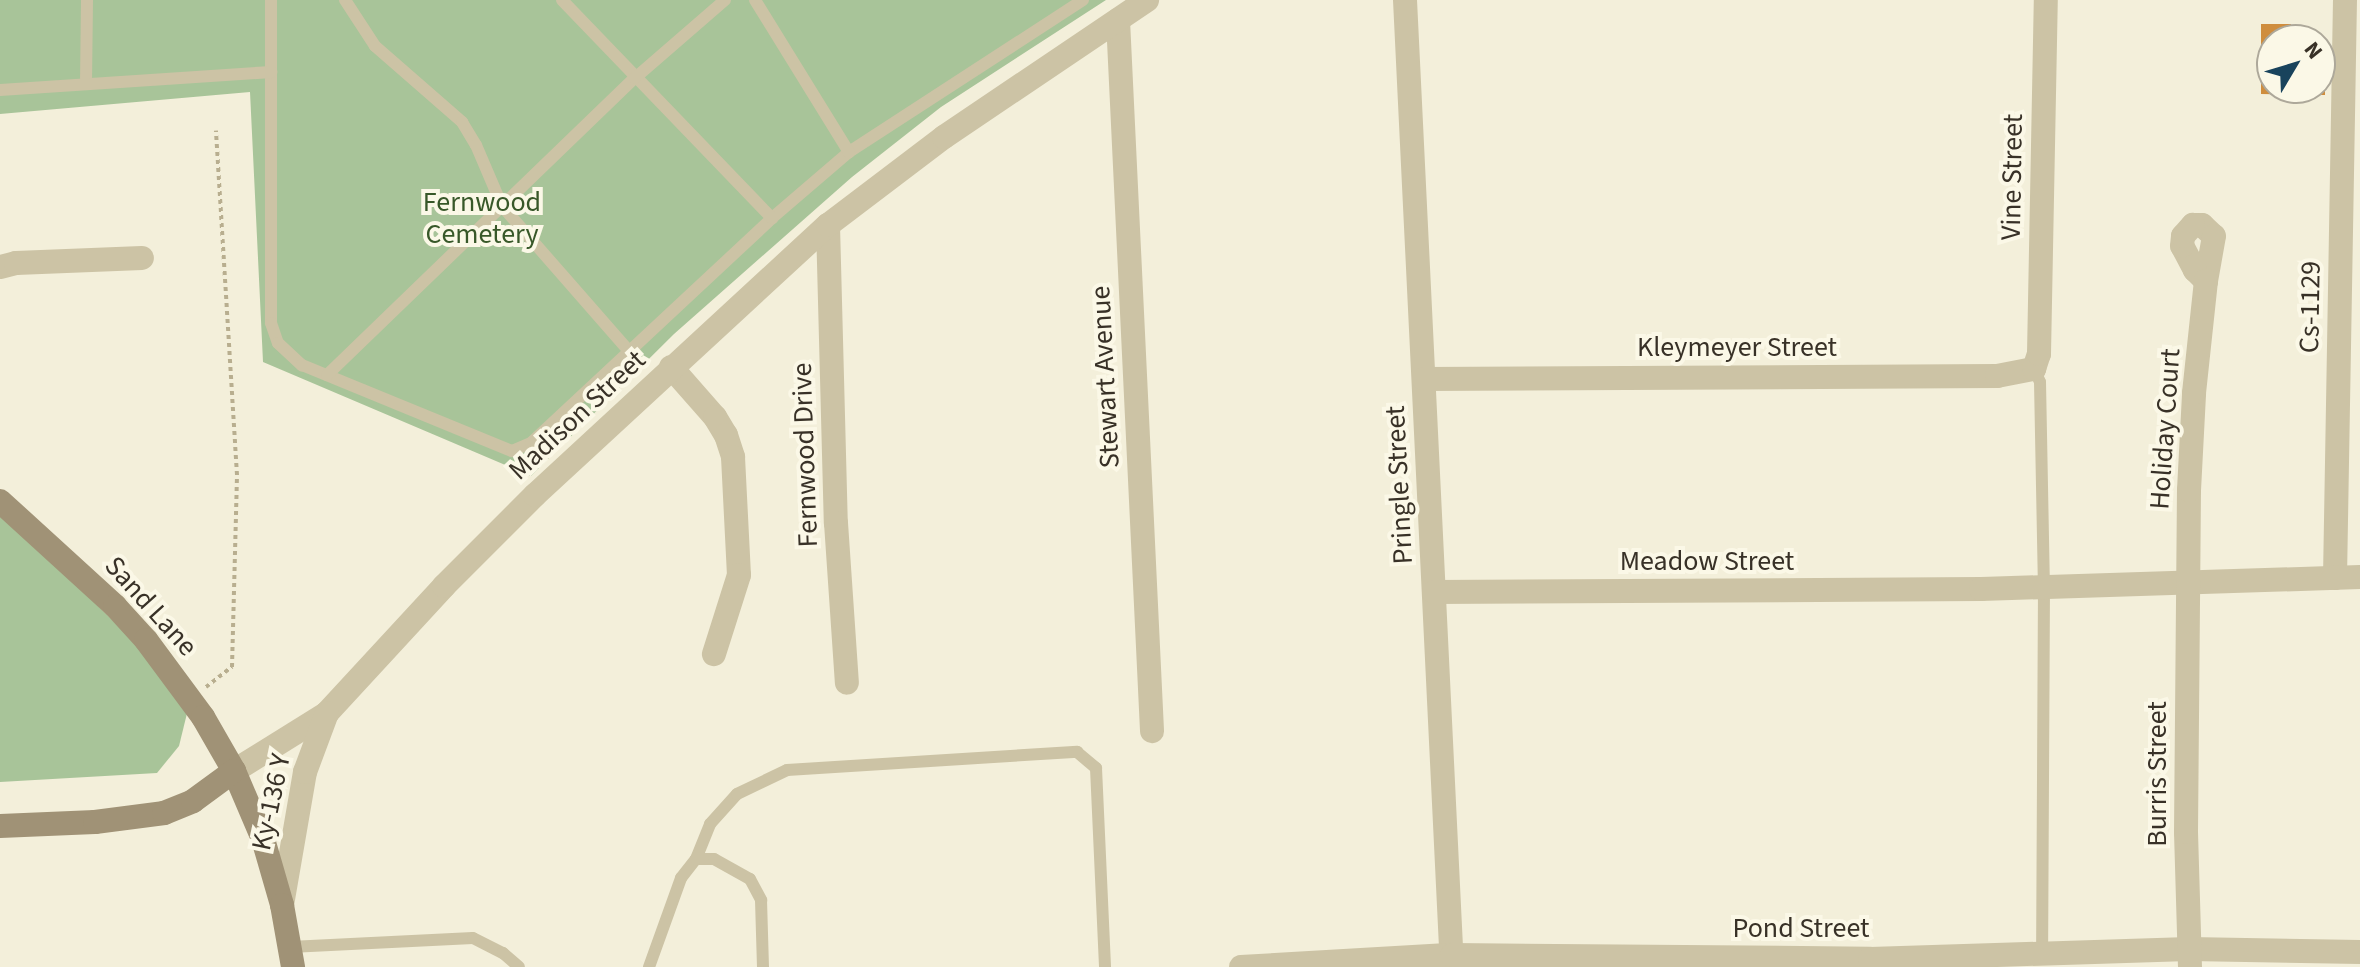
<!DOCTYPE html>
<style>
body{margin:0}
#map{position:relative;width:2360px;height:967px;overflow:hidden;background:#f3efda;font-family:"Source Sans 3",sans-serif}
div>[style]{position:absolute}
.green>*{inset:0;background:#a8c499}
.building>*{inset:0;background:#cf8d3d}
.path>*{height:4px;margin-top:-2px;transform-origin:0;background:repeating-linear-gradient(90deg,#b8ae8f 0 4px,transparent 0 8px)}
.lane>*{height:12px;margin:-6px;padding:0 6px;transform-origin:6px;border-radius:6px;background:#ccc3a5}
.street>*{height:24px;margin:-12px;padding:0 12px;transform-origin:12px;border-radius:12px;background:#ccc3a5}
.secondary>*{height:24px;margin:-12px;padding:0 12px;transform-origin:12px;border-radius:12px;background:#a09276}
span{translate:-50% -50%;white-space:nowrap;text-align:center;line-height:1.15;-webkit-text-stroke:8px #fbf8e7;paint-order:stroke}
.street-label{font-size:28px;color:#383127}
.park-label{font-size:28px;color:#385829}
.north{position:absolute;left:2256px;top:24px;width:80px;height:80px;box-sizing:border-box;background:#fbf8e7;border:2px solid #ada89a;border-radius:50%;rotate:52deg;font-size:22px;font-weight:700;line-height:32px;text-align:center;color:#383127}
.north::after{content:'';display:block;margin:auto;width:28px;height:36px;background:#19435c;clip-path:polygon(50% 0,100% 100%,50% 72%,0 100%)}
</style>
<div id="map">
<div class="green">
<div style="clip-path:polygon(0 0,1106px 0,941px 107px,852px 177px,674px 334px,531px 476px,263px 362px,250px 92px,0 114px)"></div>
<div style="clip-path:polygon(0 510px,191px 697px,179px 746px,157px 773px,0 782px)"></div>
</div>
<div class="building">
<div style="clip-path:polygon(2261px 24px,2291px 24px,2291px 40px,2272px 40px,2272px 88px,2320px 88px,2320px 75px,2325px 75px,2325px 95px,2261px 94px)"></div>
</div>
<div class="path">
<div style="left:206px;top:687px;width:33px;rotate:-38deg"></div>
<div style="left:232px;top:667px;width:192px;rotate:-88.5deg"></div>
<div style="left:237px;top:475px;width:345px;rotate:-93.5deg"></div>
</div>
<div class="lane">
<div style="left:271px;top:0;width:323px;rotate:90deg"></div>
<div style="left:271px;top:323px;width:21px;rotate:71deg"></div>
<div style="left:278px;top:343px;width:33px;rotate:43deg"></div>
<div style="left:302px;top:365px;width:227px;rotate:22.3deg"></div>
<div style="left:512px;top:451px;width:21px;rotate:-23deg"></div>
<div style="left:531px;top:443px;width:330px;rotate:-43deg"></div>
<div style="left:772px;top:218px;width:101px;rotate:-40.6deg"></div>
<div style="left:849px;top:152px;width:279px;rotate:-33deg"></div>
<div style="left:345px;top:0;width:55px;rotate:56.9deg"></div>
<div style="left:375px;top:46px;width:116px;rotate:41.1deg"></div>
<div style="left:462px;top:122px;width:27px;rotate:59deg"></div>
<div style="left:476px;top:145px;width:66px;rotate:66.9deg"></div>
<div style="left:502px;top:206px;width:193px;rotate:48.8deg"></div>
<div style="left:562px;top:0;width:303px;rotate:46.1deg"></div>
<div style="left:755px;top:0;width:179px;rotate:58.3deg"></div>
<div style="left:86px;top:83px;width:83px;rotate:-89.3deg"></div>
<div style="left:0;top:90px;width:272px;rotate:-3.8deg"></div>
<div style="left:2034px;top:369px;width:14px;rotate:65deg"></div>
<div style="left:2040px;top:382px;width:205px;rotate:88.9deg"></div>
<div style="left:2044px;top:587px;width:366px;rotate:90.3deg"></div>
<div style="left:327px;top:375px;width:428px;rotate:-44deg"></div>
<div style="left:635px;top:78px;width:119px;rotate:-40.9deg"></div>
<div style="left:696px;top:859px;width:38px;rotate:-68deg"></div>
<div style="left:710px;top:824px;width:40px;rotate:-48deg"></div>
<div style="left:737px;top:794px;width:55px;rotate:-25.6deg"></div>
<div style="left:787px;top:770px;width:291px;rotate:-3.6deg"></div>
<div style="left:1077px;top:752px;width:25px;rotate:40deg"></div>
<div style="left:1096px;top:768px;width:199px;rotate:87.4deg"></div>
<div style="left:290px;top:947px;width:183px;rotate:-2.8deg"></div>
<div style="left:473px;top:938px;width:34px;rotate:27deg"></div>
<div style="left:503px;top:953px;width:21px;rotate:41deg"></div>
<div style="left:649px;top:967px;width:95px;rotate:-70.2deg"></div>
<div style="left:681px;top:878px;width:24px;rotate:-52deg"></div>
<div style="left:696px;top:859px;width:18px"></div>
<div style="left:714px;top:859px;width:41px;rotate:29.1deg"></div>
<div style="left:750px;top:879px;width:24px;rotate:62deg"></div>
<div style="left:761px;top:900px;width:67px;rotate:88.3deg"></div>
</div>
<div class="street">
<div style="left:1405px;top:0;width:968px;rotate:87.22deg"></div>
<div style="left:1118px;top:20px;width:712px;rotate:87.26deg"></div>
<div style="left:828px;top:225px;width:298px;rotate:88.5deg"></div>
<div style="left:836px;top:523px;width:160px;rotate:86.1deg"></div>
<div style="left:2193px;top:225px;width:9px"></div>
<div style="left:2202px;top:225px;width:16px;rotate:43deg"></div>
<div style="left:2214px;top:236px;width:46px;rotate:100.1deg"></div>
<div style="left:2206px;top:281px;width:16px;rotate:-135deg"></div>
<div style="left:2195px;top:270px;width:27px;rotate:-118deg"></div>
<div style="left:2182px;top:246px;width:10px;rotate:-84deg"></div>
<div style="left:2183px;top:236px;width:15px;rotate:-48deg"></div>
<div style="left:0;top:267px;width:16px;rotate:-14deg"></div>
<div style="left:16px;top:263px;width:126px;rotate:-2.3deg"></div>
<div style="left:671px;top:367px;width:67px;rotate:48.7deg"></div>
<div style="left:715px;top:417px;width:21px;rotate:59deg"></div>
<div style="left:726px;top:435px;width:23px;rotate:72deg"></div>
<div style="left:733px;top:457px;width:118px;rotate:87.1deg"></div>
<div style="left:739px;top:575px;width:83px;rotate:107.6deg"></div>
<div style="left:1424px;top:379px;width:573px;rotate:-0.3deg"></div>
<div style="left:1997px;top:376px;width:38px;rotate:-11deg"></div>
<div style="left:2034px;top:369px;width:16px;rotate:-72deg"></div>
<div style="left:2039px;top:354px;width:354px;rotate:-88.9deg"></div>
<div style="left:2335px;top:578px;width:578px;rotate:-89.01deg"></div>
<div style="left:1434px;top:592px;width:547px;rotate:-0.31deg"></div>
<div style="left:1981px;top:589px;width:379px;rotate:-1.8deg"></div>
<div style="left:234px;top:771px;width:110px;rotate:-31.9deg"></div>
<div style="left:327px;top:713px;width:173px;rotate:-47.3deg"></div>
<div style="left:444px;top:586px;width:129px;rotate:-45deg"></div>
<div style="left:535px;top:495px;width:398px;rotate:-42.7deg"></div>
<div style="left:828px;top:225px;width:146px;rotate:-37.2deg"></div>
<div style="left:944px;top:137px;width:245px;rotate:-34deg"></div>
<div style="left:282px;top:905px;width:135px;rotate:-80.2deg"></div>
<div style="left:305px;top:772px;width:63px;rotate:-69.6deg"></div>
<div style="left:1241px;top:967px;width:211px;rotate:-3.3deg"></div>
<div style="left:1452px;top:955px;width:418px;rotate:0.5deg"></div>
<div style="left:1870px;top:959px;width:319px;rotate:-1.8deg"></div>
<div style="left:2189px;top:949px;width:171px;rotate:1deg"></div>
<div style="left:2190px;top:967px;width:135px;rotate:-91.7deg"></div>
<div style="left:2186px;top:832px;width:342px;rotate:-89.5deg"></div>
<div style="left:2189px;top:490px;width:97px;rotate:-87deg"></div>
<div style="left:2194px;top:393px;width:113px;rotate:-83.9deg"></div>
</div>
<div class="secondary">
<div style="left:0;top:501px;width:156px;rotate:42.4deg"></div>
<div style="left:115px;top:606px;width:46px;rotate:47.6deg"></div>
<div style="left:146px;top:640px;width:96px;rotate:53.5deg"></div>
<div style="left:203px;top:717px;width:62px;rotate:60.1deg"></div>
<div style="left:234px;top:771px;width:74px;rotate:66.9deg"></div>
<div style="left:263px;top:839px;width:69px;rotate:73.9deg"></div>
<div style="left:282px;top:905px;width:63px;rotate:79.9deg"></div>
<div style="left:0;top:826px;width:95px;rotate:-2.4deg"></div>
<div style="left:95px;top:822px;width:70px;rotate:-7.4deg"></div>
<div style="left:164px;top:813px;width:31px;rotate:-22deg"></div>
<div style="left:193px;top:801px;width:51px;rotate:-36.2deg"></div>
</div>
<div class="street-label">
<span style="left:2012px;top:177px;rotate:-89deg">Vine Street</span>
<span style="left:2310px;top:307px;rotate:-89deg">Cs-1129</span>
<span style="left:1737px;top:347px">Kleymeyer Street</span>
<span style="left:1105px;top:377px;rotate:-93deg">Stewart Avenue</span>
<span style="left:577px;top:415px;rotate:-43deg">Madison Street</span>
<span style="left:2165px;top:429px;rotate:-86deg">Holiday Court</span>
<span style="left:805px;top:455px;rotate:-92deg">Fernwood Drive</span>
<span style="left:1399px;top:485px;rotate:-93deg">Pringle Street</span>
<span style="left:1707px;top:561px">Meadow Street</span>
<span style="left:151px;top:606px;rotate:48deg">Sand Lane</span>
<span style="left:2157px;top:774px;rotate:-90deg">Burris Street</span>
<span style="left:271px;top:802px;rotate:-78deg">Ky-136 Y</span>
<span style="left:1801px;top:928px">Pond Street</span>
</div>
<div class="park-label">
<span style="left:482px;top:218px">Fernwood<br>Cemetery</span>
</div>
<div class="north">N</div>
</div>
